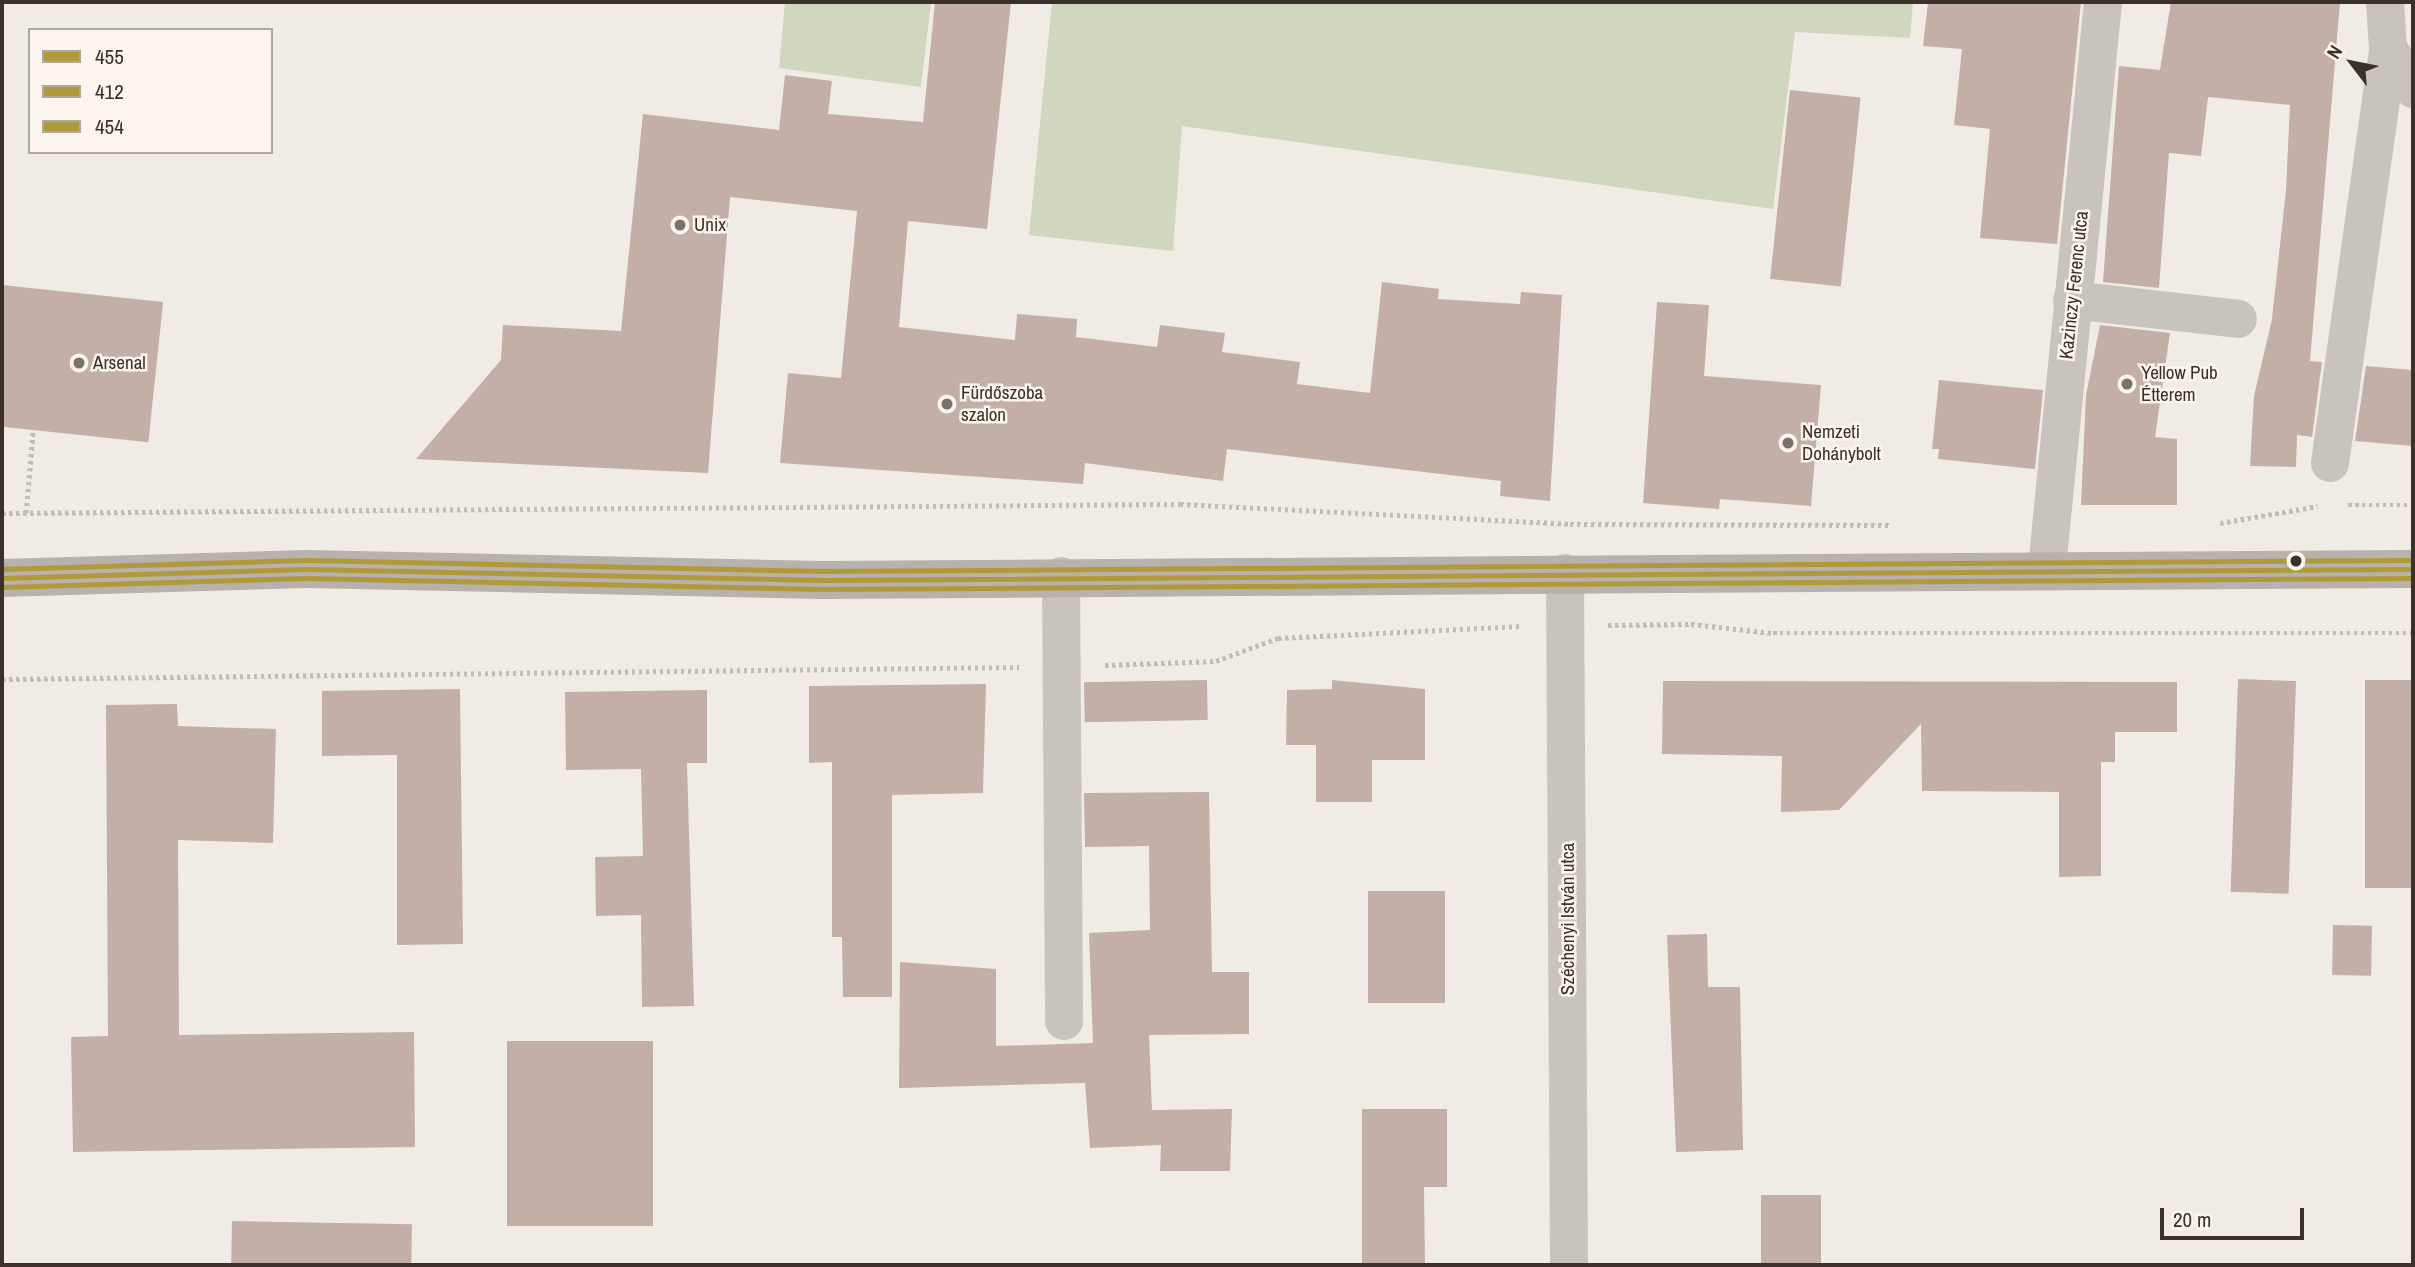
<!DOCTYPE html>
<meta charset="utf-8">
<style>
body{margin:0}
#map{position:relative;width:2415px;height:1267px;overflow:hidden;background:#f0ebe5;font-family:"Archivo Narrow",sans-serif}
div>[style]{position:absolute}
.green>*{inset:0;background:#d1d6bf}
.building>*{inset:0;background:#c3afa7;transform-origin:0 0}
.path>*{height:4.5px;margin-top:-2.25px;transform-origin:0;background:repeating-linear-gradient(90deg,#c2bbb6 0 3.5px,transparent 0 7px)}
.minor>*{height:38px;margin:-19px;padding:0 19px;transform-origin:19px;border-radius:19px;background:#c9c3be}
.major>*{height:38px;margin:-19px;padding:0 19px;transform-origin:19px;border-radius:19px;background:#b8b1ad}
.bus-1>*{height:5px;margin:-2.5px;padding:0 2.5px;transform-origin:2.5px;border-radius:2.5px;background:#ae9a39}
.bus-2>*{height:5px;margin:-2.5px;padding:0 2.5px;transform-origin:2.5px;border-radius:2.5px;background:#ae9a39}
.bus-3>*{height:5px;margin:-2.5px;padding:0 2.5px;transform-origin:2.5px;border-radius:2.5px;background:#ae9a39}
.dots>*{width:19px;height:19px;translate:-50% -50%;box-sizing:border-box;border:4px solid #fbf5ee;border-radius:50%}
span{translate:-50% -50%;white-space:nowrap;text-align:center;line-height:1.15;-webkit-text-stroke:5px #fbf5ee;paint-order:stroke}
.poi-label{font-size:19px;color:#3b302b}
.left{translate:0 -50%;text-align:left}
.street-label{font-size:19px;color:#3b302b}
.frame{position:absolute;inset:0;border:4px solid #3b302b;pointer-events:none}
.legend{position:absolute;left:28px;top:28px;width:245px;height:126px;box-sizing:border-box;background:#fbf5ee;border:2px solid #aea6a0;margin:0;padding:9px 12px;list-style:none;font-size:21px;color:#3b302b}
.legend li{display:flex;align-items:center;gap:14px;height:35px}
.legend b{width:35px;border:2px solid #aea6a0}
.north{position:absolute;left:2317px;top:28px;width:70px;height:70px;-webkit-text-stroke:5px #fbf5ee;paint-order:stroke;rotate:302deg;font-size:19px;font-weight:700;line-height:28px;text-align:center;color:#3b302b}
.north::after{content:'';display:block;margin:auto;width:24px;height:32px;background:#3b302b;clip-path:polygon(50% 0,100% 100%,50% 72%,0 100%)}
.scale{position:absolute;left:2160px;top:1208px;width:144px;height:32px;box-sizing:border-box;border:4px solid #3b302b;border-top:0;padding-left:9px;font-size:21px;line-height:24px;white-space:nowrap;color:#3b302b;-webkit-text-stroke:5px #fbf5ee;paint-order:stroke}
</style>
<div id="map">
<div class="green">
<div style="clip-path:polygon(785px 2px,931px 2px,921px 87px,779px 68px)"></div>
<div style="clip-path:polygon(1052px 2px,1913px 2px,1910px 38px,1795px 32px,1773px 209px,1182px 126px,1173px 251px,1029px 235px)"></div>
</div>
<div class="building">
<div style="clip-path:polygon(935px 2px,1011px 2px,987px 229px,908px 221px,899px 327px,1015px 340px,1017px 314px,1077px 319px,1076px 337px,1157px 347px,1160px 325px,1225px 333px,1222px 352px,1300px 362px,1297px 384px,1370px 393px,1382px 282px,1439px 289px,1438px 299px,1520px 304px,1521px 292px,1562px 295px,1550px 501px,1500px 496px,1501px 481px,1227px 449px,1223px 481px,1085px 463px,1083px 484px,780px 463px,788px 373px,841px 378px,857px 211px,730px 197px,708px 473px,416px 459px,501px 360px,503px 325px,621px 331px,643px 114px,779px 130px,785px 75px,832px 81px,828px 114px,923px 122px)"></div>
<div style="clip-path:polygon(1928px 2px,2081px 2px,2057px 244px,1980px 238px,1990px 129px,1954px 125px,1962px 49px,1923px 46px)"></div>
<div style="clip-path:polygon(2171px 2px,2340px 2px,2310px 361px,2322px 362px,2312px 437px,2297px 435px,2296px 467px,2250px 466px,2254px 396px,2272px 319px,2286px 190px,2290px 105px,2208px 97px,2201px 156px,2169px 153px,2159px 288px,2103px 282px,2119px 66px,2160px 70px)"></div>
<div style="left:1790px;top:90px;width:71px;height:190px;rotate:6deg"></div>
<div style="left:2px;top:285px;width:162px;height:141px;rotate:6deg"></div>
<div style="clip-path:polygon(1657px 302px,1709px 305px,1704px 376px,1821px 385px,1811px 506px,1720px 499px,1719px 509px,1643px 503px)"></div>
<div style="clip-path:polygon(2100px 325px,2170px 333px,2155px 437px,2177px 439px,2177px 505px,2081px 505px,2086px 395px)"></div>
<div style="clip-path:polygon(2366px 366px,2413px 370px,2413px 446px,2355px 441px)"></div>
<div style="clip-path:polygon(1939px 380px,2043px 390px,2035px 469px,1938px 459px,1939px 449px,1932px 449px)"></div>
<div style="left:1207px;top:680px;width:40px;height:123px;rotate:89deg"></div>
<div style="clip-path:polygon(1332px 680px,1425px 689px,1425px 760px,1372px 760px,1372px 802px,1316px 802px,1316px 745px,1286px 745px,1287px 690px,1332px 689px)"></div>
<div style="left:2365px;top:680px;width:48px;height:208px"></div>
<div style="clip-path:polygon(1663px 681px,2177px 682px,2177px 732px,2115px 732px,2115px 762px,2101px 762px,2101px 876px,2059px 877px,2059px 792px,1922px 791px,1921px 724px,1839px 810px,1781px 812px,1782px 756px,1662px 754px)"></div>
<div style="left:2296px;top:681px;width:213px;height:58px;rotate:92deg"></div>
<div style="clip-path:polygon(986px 684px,983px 793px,892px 795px,892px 997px,843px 997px,842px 937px,832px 937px,832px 762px,809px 763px,809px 686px)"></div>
<div style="clip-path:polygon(460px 689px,463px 944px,397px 945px,397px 755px,322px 756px,322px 691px)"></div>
<div style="clip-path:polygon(707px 690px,707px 763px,687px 763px,694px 1006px,642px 1007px,641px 915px,596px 916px,595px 857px,643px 856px,641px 769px,566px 770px,565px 692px)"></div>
<div style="clip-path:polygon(177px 704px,178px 726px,276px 729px,273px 843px,178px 840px,179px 1035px,414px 1032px,415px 1147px,73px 1152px,71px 1037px,108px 1036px,106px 705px)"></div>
<div style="clip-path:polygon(1209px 792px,1212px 972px,1249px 972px,1249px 1034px,1149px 1035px,1152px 1110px,1232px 1109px,1230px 1171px,1160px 1171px,1161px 1145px,1090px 1148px,1085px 1083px,899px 1088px,900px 962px,996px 969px,996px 1046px,1093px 1043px,1089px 933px,1150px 930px,1149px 846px,1085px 847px,1084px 793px)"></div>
<div style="left:1445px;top:891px;width:112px;height:77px;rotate:90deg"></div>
<div style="left:2333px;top:925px;width:39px;height:50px;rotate:1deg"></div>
<div style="clip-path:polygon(1707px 934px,1708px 987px,1740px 987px,1743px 1150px,1676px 1152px,1667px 935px)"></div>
<div style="left:507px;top:1041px;width:146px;height:185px"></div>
<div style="clip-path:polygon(1362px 1109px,1447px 1109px,1447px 1187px,1424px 1187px,1425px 1265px,1362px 1265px)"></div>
<div style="left:1761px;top:1195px;width:60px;height:70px"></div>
<div style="left:232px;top:1221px;width:180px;height:44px;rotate:1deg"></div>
</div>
<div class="path">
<div style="left:2348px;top:505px;width:65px"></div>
<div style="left:2px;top:513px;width:1178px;rotate:-0.44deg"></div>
<div style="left:1180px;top:504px;width:391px;rotate:2.9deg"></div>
<div style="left:1570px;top:524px;width:319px;rotate:0.2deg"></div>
<div style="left:26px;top:513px;width:84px;rotate:-85.2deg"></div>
<div style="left:2220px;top:523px;width:99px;rotate:-9.8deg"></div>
<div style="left:1608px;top:625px;width:83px;rotate:-0.7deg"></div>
<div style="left:1691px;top:624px;width:82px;rotate:6.3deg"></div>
<div style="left:1773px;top:633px;width:640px"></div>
<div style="left:1105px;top:665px;width:111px;rotate:-2.1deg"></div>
<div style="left:1216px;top:661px;width:66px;rotate:-20.4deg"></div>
<div style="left:1278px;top:638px;width:244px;rotate:-2.8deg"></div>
<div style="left:2px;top:679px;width:1017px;rotate:-0.68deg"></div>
</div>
<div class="minor">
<div style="left:2385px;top:2px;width:46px;rotate:86.3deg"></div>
<div style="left:2388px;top:48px;width:48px;rotate:58.6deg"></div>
<div style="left:2072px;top:300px;width:167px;rotate:6.5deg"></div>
<div style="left:2330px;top:463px;width:419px;rotate:-82deg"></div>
<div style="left:2047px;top:568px;width:569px;rotate:-84.35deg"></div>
<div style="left:1565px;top:573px;width:692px;rotate:89.67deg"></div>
<div style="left:1061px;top:576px;width:445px;rotate:89.6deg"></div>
</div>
<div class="major">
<div style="left:2px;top:578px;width:305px;rotate:-1.7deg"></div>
<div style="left:307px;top:569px;width:516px;rotate:1.22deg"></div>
<div style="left:823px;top:580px;width:1590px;rotate:-0.4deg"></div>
</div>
<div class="bus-1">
<div style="left:2px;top:578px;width:305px;rotate:-1.7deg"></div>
<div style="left:307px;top:569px;width:516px;rotate:1.22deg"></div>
<div style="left:823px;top:580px;width:1590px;rotate:-0.4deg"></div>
</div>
<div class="bus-2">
<div style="left:2px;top:587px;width:305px;rotate:-1.7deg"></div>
<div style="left:307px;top:578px;width:516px;rotate:1.22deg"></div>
<div style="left:823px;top:589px;width:1590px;rotate:-0.4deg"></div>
</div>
<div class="bus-3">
<div style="left:2px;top:569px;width:305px;rotate:-1.7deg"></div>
<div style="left:307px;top:560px;width:516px;rotate:1.22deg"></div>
<div style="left:823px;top:571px;width:1590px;rotate:-0.4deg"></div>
</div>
<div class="dots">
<div style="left:680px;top:225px;background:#7a716c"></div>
<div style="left:79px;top:363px;background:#7a716c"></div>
<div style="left:2127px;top:384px;background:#7a716c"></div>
<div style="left:947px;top:404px;background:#7a716c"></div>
<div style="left:1788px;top:443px;background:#7a716c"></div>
<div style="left:2296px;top:561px;background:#3b302b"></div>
</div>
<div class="poi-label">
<span class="left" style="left:694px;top:225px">Unix</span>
<span class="left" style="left:93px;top:363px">Arsenal</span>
<span class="left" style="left:2141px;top:384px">Yellow Pub<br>Étterem</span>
<span class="left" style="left:961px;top:404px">Fürdőszoba<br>szalon</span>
<span class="left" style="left:1802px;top:443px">Nemzeti<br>Dohánybolt</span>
</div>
<div class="street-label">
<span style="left:2074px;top:285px;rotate:-84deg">Kazinczy Ferenc utca</span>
<span style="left:1568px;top:919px;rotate:-90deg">Széchenyi István utca</span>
</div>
<div class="frame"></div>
<ul class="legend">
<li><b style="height:9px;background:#ae9a39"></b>455</li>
<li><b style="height:9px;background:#ae9a39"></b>412</li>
<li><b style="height:9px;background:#ae9a39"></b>454</li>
</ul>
<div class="north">N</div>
<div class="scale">20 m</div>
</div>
